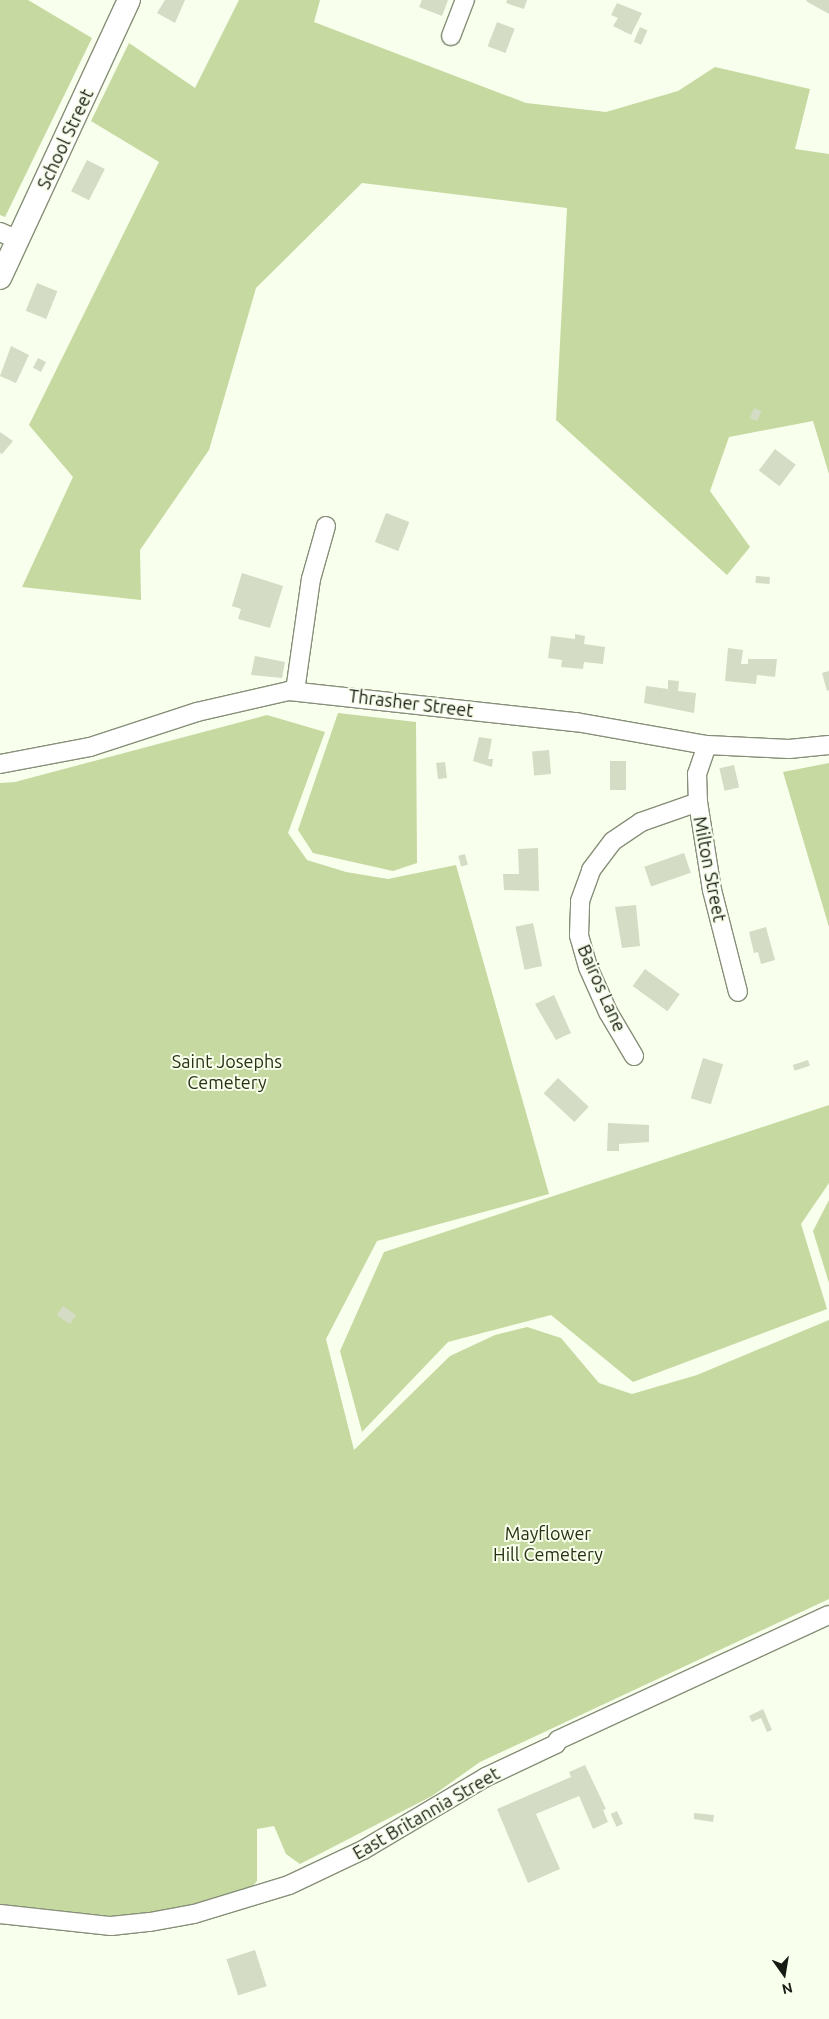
<!DOCTYPE html>
<style>
body{margin:0}
#map{position:relative;width:829px;height:2019px;overflow:hidden;background:#f8ffec;font-family:Ubuntu,sans-serif}
div>[style]{position:absolute}
.green>*{inset:0;background:#c6d9a0}
.building>*{inset:0;background:#d4dcc5;transform-origin:0 0}
.roads{filter:drop-shadow(1px 0 #878f79) drop-shadow(-1px 0 #878f79) drop-shadow(0 1px #878f79) drop-shadow(0 -1px #878f79)}
.minor>*{height:18px;margin:-9px;padding:0 9px;transform-origin:9px;border-radius:9px;background:#fff}
.tertiary>*{height:22px;margin:-11px;padding:0 11px;transform-origin:11px;border-radius:11px;background:#fff}
span{translate:-50% -50%;white-space:nowrap;text-align:center;line-height:1.15;-webkit-text-stroke:4px #f8ffec;paint-order:stroke}
.street-label{font-size:18px;color:#181b13}
.park-label{font-size:18px;color:#283111}
.north{position:absolute;left:759px;top:1949px;width:50px;height:50px;-webkit-text-stroke:4px #f8ffec;paint-order:stroke;rotate:167deg;font-size:14px;font-weight:700;line-height:20px;text-align:center;color:#181b13}
.north::after{content:'';display:block;margin:auto;width:18px;height:22px;background:#181b13;clip-path:polygon(50% 0,100% 100%,50% 72%,0 100%)}
</style>
<div id="map">
<div class="green">
<div style="clip-path:polygon(0 0,28px 0,92px 38px,5px 217px,0 215px)"></div>
<div style="clip-path:polygon(239px 0,320px 0,314px 22px,526px 103px,606px 112px,678px 91px,715px 67px,810px 89px,795px 149px,829px 154px,829px 474px,813px 421px,729px 437px,710px 491px,750px 547px,727px 575px,556px 420px,567px 208px,362px 183px,256px 288px,209px 450px,140px 550px,141px 600px,22px 587px,73px 477px,29px 425px,159px 162px,91px 121px,129px 43px,195px 88px)"></div>
<div style="clip-path:polygon(338px 713px,416px 722px,417px 863px,393px 871px,313px 853px,298px 830px)"></div>
<div style="clip-path:polygon(267px 715px,325px 732px,288px 833px,307px 860px,346px 872px,388px 879px,456px 865px,549px 1194px,377px 1241px,326px 1339px,354px 1450px,450px 1356px,495px 1335px,527px 1327px,561px 1338px,599px 1383px,632px 1394px,697px 1375px,829px 1320px,829px 1599px,480px 1762px,432px 1796px,300px 1864px,286px 1854px,274px 1826px,257px 1829px,257px 1881px,251px 1888px,180px 1910px,112px 1916px,0 1904px,0 783px,15px 782px)"></div>
<div style="clip-path:polygon(829px 763px,829px 927px,783px 772px)"></div>
<div style="clip-path:polygon(829px 1105px,829px 1183px,801px 1224px,827px 1309px,633px 1382px,551px 1315px,448px 1342px,362px 1432px,340px 1351px,384px 1252px)"></div>
<div style="clip-path:polygon(829px 1200px,829px 1283px,813px 1231px)"></div>
</div>
<div class="building">
<div style="clip-path:polygon(165px 0,185px 0,175px 23px,157px 13px)"></div>
<div style="clip-path:polygon(422px 0,448px 0,442px 16px,419px 7px)"></div>
<div style="clip-path:polygon(507px 0,527px 0,524px 9px,506px 3px)"></div>
<div style="clip-path:polygon(807px 0,829px 0,829px 14px,806px 1px)"></div>
<div style="clip-path:polygon(617px 3px,642px 13px,631px 35px,613px 26px,618px 18px,611px 15px)"></div>
<div style="left:497px;top:22px;width:19px;height:26px;rotate:21deg"></div>
<div style="left:640px;top:27px;width:8px;height:16px;rotate:23deg"></div>
<div style="left:87px;top:160px;width:20px;height:35px;rotate:27deg"></div>
<div style="left:37px;top:283px;width:22px;height:30px;rotate:22deg"></div>
<div style="clip-path:polygon(11px 346px,29px 355px,16px 383px,0 376px)"></div>
<div style="left:38px;top:358px;width:9px;height:11px;rotate:27deg"></div>
<div style="left:754px;top:408px;width:8px;height:11px;rotate:23deg"></div>
<div style="clip-path:polygon(0 432px,13px 441px,2px 454px,0 453px)"></div>
<div style="left:775px;top:449px;width:26px;height:27px;rotate:37deg"></div>
<div style="left:386px;top:513px;width:25px;height:31px;rotate:21deg"></div>
<div style="clip-path:polygon(242px 573px,283px 586px,270px 628px,238px 619px,241px 609px,232px 606px)"></div>
<div style="left:756px;top:576px;width:14px;height:7px;rotate:4deg"></div>
<div style="clip-path:polygon(575px 634px,585px 636px,584px 644px,605px 647px,603px 664px,584px 662px,583px 669px,561px 667px,562px 660px,548px 658px,551px 636px,575px 639px)"></div>
<div style="clip-path:polygon(728px 648px,743px 650px,741px 664px,748px 664px,748px 659px,777px 659px,775px 677px,757px 675px,756px 684px,725px 681px)"></div>
<div style="clip-path:polygon(255px 656px,285px 662px,282px 678px,251px 675px)"></div>
<div style="clip-path:polygon(829px 671px,829px 690px,827px 691px,822px 673px)"></div>
<div style="clip-path:polygon(668px 680px,679px 681px,678px 691px,696px 693px,694px 713px,644px 703px,646px 686px,668px 689px)"></div>
<div style="clip-path:polygon(479px 737px,492px 739px,488px 759px,493px 759px,492px 767px,473px 761px)"></div>
<div style="left:549px;top:750px;width:24px;height:17px;rotate:85deg"></div>
<div style="left:610px;top:761px;width:16px;height:29px"></div>
<div style="left:445px;top:762px;width:16px;height:9px;rotate:83deg"></div>
<div style="left:734px;top:765px;width:23px;height:15px;rotate:77deg"></div>
<div style="clip-path:polygon(538px 848px,539px 891px,504px 890px,503px 874px,519px 874px,518px 849px)"></div>
<div style="left:684px;top:853px;width:21px;height:42px;rotate:71deg"></div>
<div style="left:465px;top:854px;width:11px;height:7px;rotate:75deg"></div>
<div style="clip-path:polygon(636px 905px,640px 946px,622px 948px,615px 907px)"></div>
<div style="left:533px;top:923px;width:44px;height:18px;rotate:78deg"></div>
<div style="clip-path:polygon(766px 927px,775px 960px,761px 964px,758px 952px,754px 953px,749px 932px)"></div>
<div style="left:645px;top:969px;width:43px;height:21px;rotate:36deg"></div>
<div style="clip-path:polygon(554px 995px,571px 1033px,556px 1040px,535px 1004px)"></div>
<div style="left:703px;top:1058px;width:21px;height:42px;rotate:17deg"></div>
<div style="left:808px;top:1060px;width:6px;height:16px;rotate:72deg"></div>
<div style="left:558px;top:1078px;width:42px;height:21px;rotate:43deg"></div>
<div style="clip-path:polygon(608px 1123px,649px 1125px,649px 1142px,619px 1144px,619px 1151px,607px 1151px)"></div>
<div style="left:63px;top:1306px;width:16px;height:11px;rotate:35deg"></div>
<div style="clip-path:polygon(763px 1709px,772px 1730px,767px 1732px,761px 1718px,752px 1722px,749px 1716px)"></div>
<div style="clip-path:polygon(585px 1765px,606px 1809px,603px 1810px,608px 1822px,593px 1829px,579px 1796px,536px 1814px,560px 1869px,528px 1883px,497px 1809px,571px 1777px,569px 1772px)"></div>
<div style="left:617px;top:1811px;width:14px;height:7px;rotate:65deg"></div>
<div style="clip-path:polygon(694px 1813px,714px 1815px,713px 1822px,694px 1819px)"></div>
<div style="left:255px;top:1950px;width:38px;height:30px;rotate:72deg"></div>
</div>
<div class="roads">
<div class="minor">
<div style="left:451px;top:36px;width:39px;rotate:-69deg"></div>
<div style="left:0;top:232px;width:20px;rotate:24deg"></div>
<div style="left:295px;top:691px;width:113px;rotate:-81.9deg"></div>
<div style="left:311px;top:579px;width:55px;rotate:-74.2deg"></div>
<div style="left:707px;top:745px;width:31px;rotate:109deg"></div>
<div style="left:697px;top:774px;width:28px;rotate:88deg"></div>
<div style="left:698px;top:802px;width:89px;rotate:81deg"></div>
<div style="left:712px;top:890px;width:105px;rotate:75.7deg"></div>
<div style="left:0;top:764px;width:92px;rotate:-10.7deg"></div>
<div style="left:90px;top:747px;width:113px;rotate:-18.1deg"></div>
<div style="left:197px;top:712px;width:94px;rotate:-12.9deg"></div>
<div style="left:289px;top:691px;width:289px;rotate:6.2deg"></div>
<div style="left:576px;top:722px;width:133px;rotate:10deg"></div>
<div style="left:707px;top:745px;width:82px;rotate:2.8deg"></div>
<div style="left:789px;top:749px;width:40px;rotate:-5.7deg"></div>
<div style="left:634px;top:1056px;width:51px;rotate:-120.6deg"></div>
<div style="left:608px;top:1012px;width:49px;rotate:-114deg"></div>
<div style="left:588px;top:967px;width:33px;rotate:-106deg"></div>
<div style="left:579px;top:935px;width:34px;rotate:-88deg"></div>
<div style="left:580px;top:901px;width:33px;rotate:-70deg"></div>
<div style="left:591px;top:870px;width:36px;rotate:-53deg"></div>
<div style="left:613px;top:841px;width:34px;rotate:-34deg"></div>
<div style="left:641px;top:822px;width:60px;rotate:-19.3deg"></div>
<div style="left:0;top:1914px;width:112px;rotate:6.2deg"></div>
<div style="left:111px;top:1926px;width:39px;rotate:-6deg"></div>
<div style="left:150px;top:1922px;width:45px;rotate:-10.3deg"></div>
<div style="left:194px;top:1914px;width:99px;rotate:-17deg"></div>
<div style="left:289px;top:1885px;width:82px;rotate:-25.3deg"></div>
<div style="left:363px;top:1850px;width:143px;rotate:-30.7deg"></div>
<div style="left:486px;top:1777px;width:77px;rotate:-25.2deg"></div>
<div style="left:556px;top:1744px;width:4px;rotate:-63deg"></div>
<div style="left:558px;top:1740px;width:298px;rotate:-24.8deg"></div>
</div>
<div class="tertiary">
<div style="left:0;top:278px;width:306px;rotate:-65.1deg"></div>
</div>
</div>
<div class="street-label">
<span style="left:65px;top:139px;rotate:-65deg">School Street</span>
<span style="left:411px;top:703px;rotate:7deg">Thrasher Street</span>
<span style="left:710px;top:869px;rotate:79deg">Milton Street</span>
<span style="left:602px;top:988px;rotate:66deg">Bairos Lane</span>
<span style="left:426px;top:1813px;rotate:-30deg">East Britannia Street</span>
</div>
<div class="park-label">
<span style="left:227px;top:1072px">Saint Josephs<br>Cemetery</span>
<span style="left:548px;top:1544px">Mayflower<br>Hill Cemetery</span>
</div>
<div class="north">N</div>
</div>
